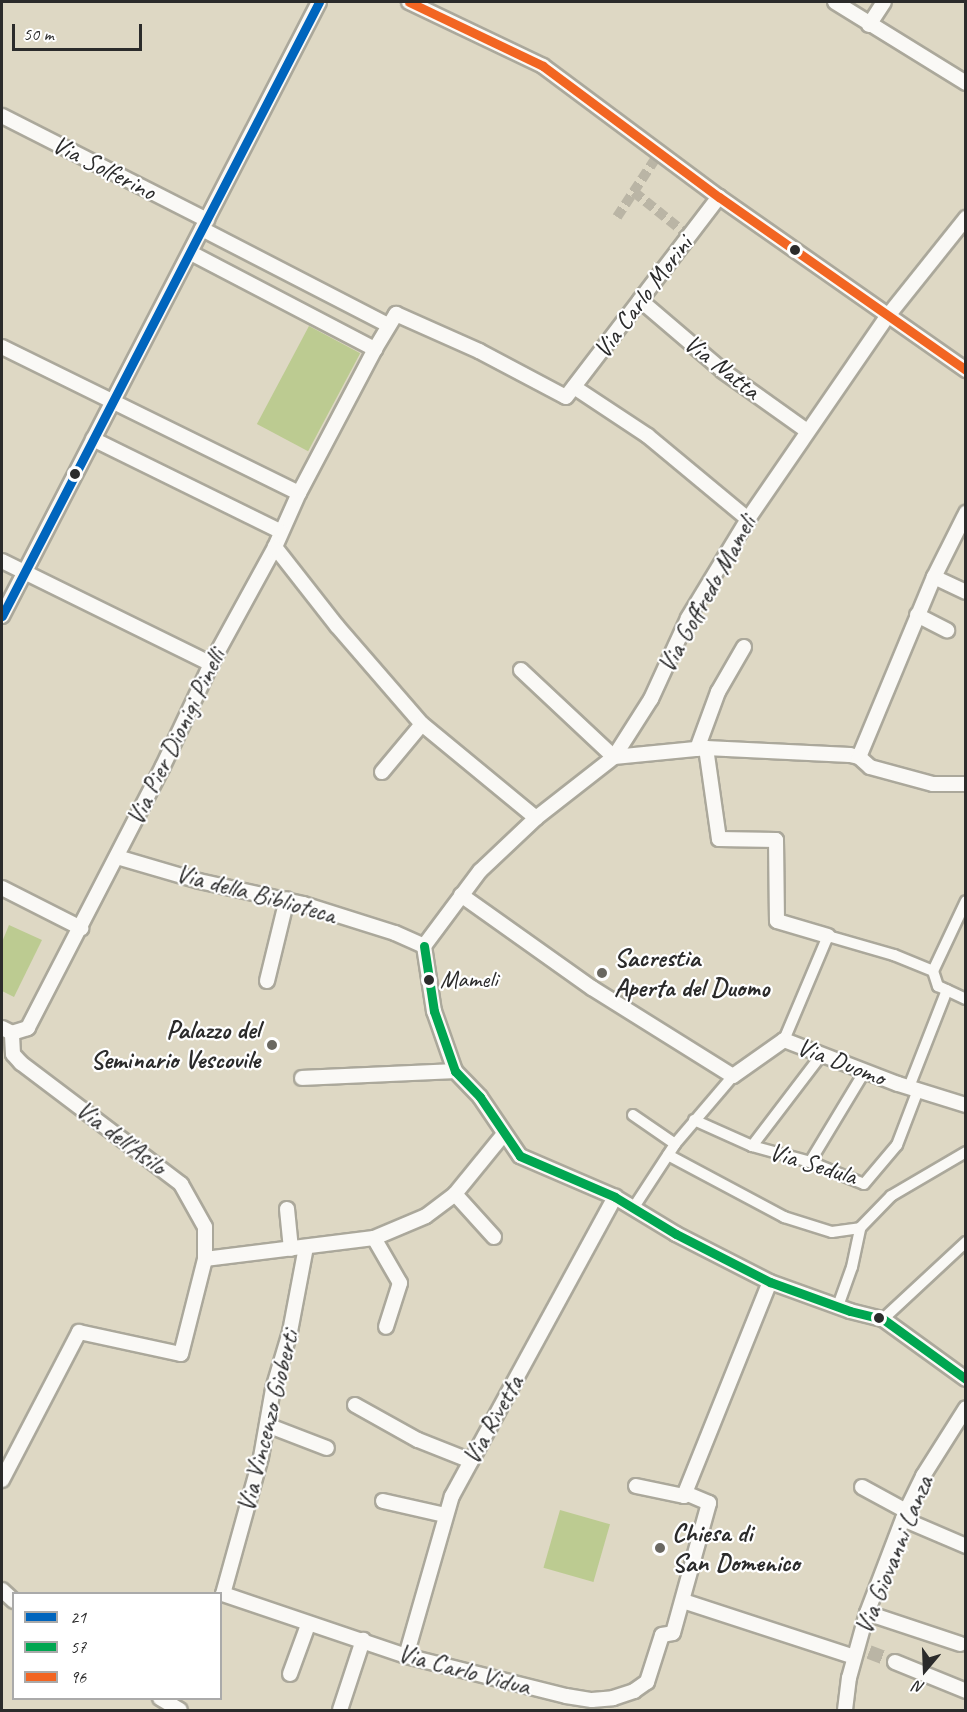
<!DOCTYPE html>
<style>
body{margin:0}
#map{position:relative;width:967px;height:1712px;overflow:hidden;background:#ded8c4;font-family:Caveat,sans-serif}
div>[style]{position:absolute}
.green>*{inset:0;background:#bccb91;transform-origin:0 0}
.pedestrian-tunnel>*{height:10px;margin-top:-5px;transform-origin:0;background:repeating-linear-gradient(90deg,#bab5a5 0 10px,transparent 0 15px)}
.minor-tunnel>*{height:14px;margin-top:-7px;transform-origin:0;background:repeating-linear-gradient(90deg,#bab5a5 0 14px,transparent 0 21px)}
.roads{filter:drop-shadow(2px 0 #aba89b) drop-shadow(-2px 0 #aba89b) drop-shadow(0 2px #aba89b) drop-shadow(0 -2px #aba89b)}
.pedestrian>*{height:10px;margin:-5px;padding:0 5px;transform-origin:5px;border-radius:5px;background:#faf9f6}
.minor>*{height:14px;margin:-7px;padding:0 7px;transform-origin:7px;border-radius:7px;background:#faf9f6}
.bus-1>*{height:9px;margin:-4.5px;padding:0 4.5px;transform-origin:4.5px;border-radius:4.5px;background:#0065bd}
.bus-2>*{height:9px;margin:-4.5px;padding:0 4.5px;transform-origin:4.5px;border-radius:4.5px;background:#00a651}
.bus-3>*{height:9px;margin:-4.5px;padding:0 4.5px;transform-origin:4.5px;border-radius:4.5px;background:#f26522}
.dots>*{width:16px;height:16px;translate:-50% -50%;box-sizing:border-box;border:3px solid #fff;border-radius:50%}
span{translate:-50% -50%;white-space:nowrap;text-align:center;line-height:1.15;-webkit-text-stroke:4.5px #fff;paint-order:stroke}
.bus-label{font-size:24px;color:#2b2b2b}
.left{translate:0 -50%;text-align:left}
.street-label{font-size:26px;color:#2b2b2b}
.poi-label{font-size:26px;color:#2b2b2b;font-weight:700}
.right{translate:-100% -50%;text-align:right}
.frame{position:absolute;inset:0;border:3px solid #2b2b2b;pointer-events:none}
.legend{position:absolute;left:12px;top:1592px;width:210px;height:108px;box-sizing:border-box;background:#fff;border:2px solid #aaa;margin:0;padding:8px 10px;list-style:none;font-size:18px;color:#2b2b2b}
.legend li{display:flex;align-items:center;gap:12px;height:30px}
.legend b{width:30px;border:2px solid #aaa}
.north{position:absolute;left:895px;top:1640px;width:60px;height:60px;-webkit-text-stroke:4px #fff;paint-order:stroke;rotate:199deg;font-size:16px;font-weight:700;line-height:24px;text-align:center;color:#2b2b2b}
.north::after{content:'';display:block;margin:auto;width:21px;height:27px;background:#2b2b2b;clip-path:polygon(50% 0,100% 100%,50% 72%,0 100%)}
.scale{position:absolute;left:12px;top:24px;width:130px;height:27px;box-sizing:border-box;border:3px solid #2b2b2b;border-top:0;padding-left:8px;font-size:18px;line-height:21px;white-space:nowrap;color:#2b2b2b;-webkit-text-stroke:4px #fff;paint-order:stroke}
</style>
<div id="map">
<div class="green">
<div style="left:309px;top:326px;width:58px;height:111px;rotate:28deg"></div>
<div style="clip-path:polygon(9px 925px,42px 940px,14px 997px,2px 991px,2px 942px)"></div>
<div style="left:560px;top:1510px;width:52px;height:60px;rotate:16deg"></div>
</div>
<div class="pedestrian-tunnel">
<div style="left:634px;top:192px;width:70px;rotate:38.7deg"></div>
<div style="left:617px;top:217px;width:77px;rotate:-56.7deg"></div>
</div>
<div class="minor-tunnel">
<div style="left:869px;top:1652px;width:28px;rotate:21deg"></div>
</div>
<div class="roads">
<div class="pedestrian">
<div style="left:933px;top:971px;width:77px;rotate:-64.8deg"></div>
<div style="left:933px;top:971px;width:16px;rotate:72deg"></div>
<div style="left:938px;top:986px;width:31px;rotate:25deg"></div>
<div style="left:784px;top:1040px;width:113px;rotate:-67.1deg"></div>
<div style="left:828px;top:936px;width:69px;rotate:16.1deg"></div>
<div style="left:894px;top:955px;width:42px;rotate:22.3deg"></div>
<div style="left:909px;top:1087px;width:104px;rotate:-68.6deg"></div>
<div style="left:633px;top:1115px;width:51px;rotate:34.6deg"></div>
<div style="left:694px;top:1120px;width:64px;rotate:24.1deg"></div>
<div style="left:752px;top:1146px;width:60px;rotate:15.4deg"></div>
<div style="left:810px;top:1162px;width:58px;rotate:22.2deg"></div>
<div style="left:864px;top:1184px;width:51px;rotate:-49.8deg"></div>
<div style="left:897px;top:1145px;width:59px;rotate:-69.1deg"></div>
<div style="left:752px;top:1146px;width:116px;rotate:-52.7deg"></div>
<div style="left:668px;top:1155px;width:132px;rotate:28.1deg"></div>
<div style="left:784px;top:1217px;width:50px;rotate:17.4deg"></div>
<div style="left:832px;top:1232px;width:28px;rotate:-8deg"></div>
<div style="left:810px;top:1162px;width:106px;rotate:-58.9deg"></div>
<div style="left:634px;top:1207px;width:75px;rotate:-56.9deg"></div>
<div style="left:675px;top:1144px;width:89px;rotate:-49.5deg"></div>
<div style="left:838px;top:1306px;width:41px;rotate:-70.3deg"></div>
<div style="left:852px;top:1267px;width:40px;rotate:-78deg"></div>
<div style="left:860px;top:1228px;width:45px;rotate:-45.9deg"></div>
<div style="left:891px;top:1196px;width:87px;rotate:-30.4deg"></div>
<div style="left:883px;top:1319px;width:113px;rotate:-42.9deg"></div>
</div>
<div class="minor">
<div style="left:409px;top:2px;width:148px;rotate:25.5deg"></div>
<div style="left:543px;top:66px;width:219px;rotate:36.7deg"></div>
<div style="left:719px;top:197px;width:302px;rotate:35deg"></div>
<div style="left:835px;top:2px;width:154px;rotate:31.7deg"></div>
<div style="left:869px;top:25px;width:27px;rotate:-57deg"></div>
<div style="left:2px;top:116px;width:230px;rotate:26.9deg"></div>
<div style="left:202px;top:229px;width:209px;rotate:27.3deg"></div>
<div style="left:191px;top:253px;width:208px;rotate:27.6deg"></div>
<div style="left:375px;top:349px;width:163px;rotate:117.8deg"></div>
<div style="left:640px;top:300px;width:109px;rotate:40.5deg"></div>
<div style="left:723px;top:371px;width:103px;rotate:35.5deg"></div>
<div style="left:2px;top:347px;width:331px;rotate:26.2deg"></div>
<div style="left:299px;top:493px;width:59px;rotate:114deg"></div>
<div style="left:275px;top:547px;width:133px;rotate:118.7deg"></div>
<div style="left:211px;top:664px;width:113px;rotate:115.2deg"></div>
<div style="left:163px;top:766px;width:295px;rotate:117.3deg"></div>
<div style="left:28px;top:1028px;width:17px;rotate:163deg"></div>
<div style="left:12px;top:1033px;width:11px;rotate:-153deg"></div>
<div style="left:375px;top:349px;width:41px;rotate:-59deg"></div>
<div style="left:396px;top:314px;width:91px;rotate:24deg"></div>
<div style="left:479px;top:351px;width:98px;rotate:27.9deg"></div>
<div style="left:566px;top:397px;width:252px;rotate:-52.6deg"></div>
<div style="left:574px;top:387px;width:89px;rotate:33.5deg"></div>
<div style="left:648px;top:436px;width:130px;rotate:39.7deg"></div>
<div style="left:93px;top:439px;width:208px;rotate:26.2deg"></div>
<div style="left:275px;top:547px;width:100px;rotate:51.9deg"></div>
<div style="left:337px;top:626px;width:130px;rotate:49.1deg"></div>
<div style="left:422px;top:724px;width:148px;rotate:39.5deg"></div>
<div style="left:2px;top:561px;width:233px;rotate:26.2deg"></div>
<div style="left:934px;top:577px;width:35px;rotate:25deg"></div>
<div style="left:917px;top:615px;width:34px;rotate:27deg"></div>
<div style="left:2px;top:616px;width:691px;rotate:-62.69deg"></div>
<div style="left:521px;top:670px;width:127px;rotate:43.1deg"></div>
<div style="left:614px;top:757px;width:92px;rotate:-5.6deg"></div>
<div style="left:706px;top:748px;width:144px;rotate:2.8deg"></div>
<div style="left:850px;top:755px;width:9px;rotate:13deg"></div>
<div style="left:859px;top:757px;width:15px;rotate:42deg"></div>
<div style="left:870px;top:767px;width:65px;rotate:15.1deg"></div>
<div style="left:933px;top:784px;width:33px"></div>
<div style="left:706px;top:748px;width:92px;rotate:81.9deg"></div>
<div style="left:719px;top:839px;width:57px;rotate:1deg"></div>
<div style="left:776px;top:840px;width:81px;rotate:89.3deg"></div>
<div style="left:777px;top:921px;width:53px;rotate:16.4deg"></div>
<div style="left:697px;top:749px;width:61px;rotate:-69.8deg"></div>
<div style="left:718px;top:692px;width:52px;rotate:-60deg"></div>
<div style="left:859px;top:757px;width:195px;rotate:-67.4deg"></div>
<div style="left:934px;top:577px;width:72px;rotate:-63.4deg"></div>
<div style="left:382px;top:772px;width:62px;rotate:-50.2deg"></div>
<div style="left:117px;top:857px;width:85px;rotate:16.3deg"></div>
<div style="left:199px;top:881px;width:107px;rotate:12.5deg"></div>
<div style="left:303px;top:904px;width:96px;rotate:17.5deg"></div>
<div style="left:395px;top:933px;width:32px;rotate:24deg"></div>
<div style="left:2px;top:888px;width:89px;rotate:26.9deg"></div>
<div style="left:461px;top:895px;width:161px;rotate:35.4deg"></div>
<div style="left:592px;top:988px;width:166px;rotate:32deg"></div>
<div style="left:733px;top:1076px;width:62px;rotate:-35.2deg"></div>
<div style="left:784px;top:1040px;width:122px;rotate:21.1deg"></div>
<div style="left:898px;top:1084px;width:71px;rotate:17.2deg"></div>
<div style="left:424px;top:946px;width:94px;rotate:-53.3deg"></div>
<div style="left:480px;top:871px;width:77px;rotate:-43.4deg"></div>
<div style="left:536px;top:818px;width:99px;rotate:-38deg"></div>
<div style="left:614px;top:757px;width:69px;rotate:-57.5deg"></div>
<div style="left:651px;top:699px;width:89px;rotate:-65.4deg"></div>
<div style="left:688px;top:618px;width:116px;rotate:-58.8deg"></div>
<div style="left:748px;top:519px;width:245px;rotate:-55.5deg"></div>
<div style="left:887px;top:317px;width:127px;rotate:-51.4deg"></div>
<div style="left:424px;top:946px;width:66px;rotate:81.3deg"></div>
<div style="left:434px;top:1011px;width:64px;rotate:70.7deg"></div>
<div style="left:455px;top:1071px;width:36px;rotate:46deg"></div>
<div style="left:480px;top:1097px;width:71px;rotate:55.9deg"></div>
<div style="left:520px;top:1156px;width:103px;rotate:23.3deg"></div>
<div style="left:615px;top:1197px;width:71px;rotate:31.2deg"></div>
<div style="left:676px;top:1234px;width:106px;rotate:27.1deg"></div>
<div style="left:770px;top:1282px;width:85px;rotate:19.9deg"></div>
<div style="left:850px;top:1311px;width:34px;rotate:14deg"></div>
<div style="left:883px;top:1319px;width:102px;rotate:35.9deg"></div>
<div style="left:267px;top:981px;width:84px;rotate:-76.3deg"></div>
<div style="left:302px;top:1078px;width:153px;rotate:-2.6deg"></div>
<div style="left:455px;top:1194px;width:58px;rotate:47.8deg"></div>
<div style="left:287px;top:1209px;width:40px;rotate:84.3deg"></div>
<div style="left:374px;top:1238px;width:52px;rotate:60deg"></div>
<div style="left:400px;top:1283px;width:46px;rotate:107.7deg"></div>
<div style="left:306px;top:1247px;width:86px;rotate:100.7deg"></div>
<div style="left:290px;top:1332px;width:59px;rotate:106.6deg"></div>
<div style="left:273px;top:1389px;width:69px;rotate:100deg"></div>
<div style="left:261px;top:1457px;width:142px;rotate:105.5deg"></div>
<div style="left:223px;top:1594px;width:193px;rotate:18.7deg"></div>
<div style="left:406px;top:1656px;width:165px;rotate:14deg"></div>
<div style="left:566px;top:1696px;width:26px;rotate:9deg"></div>
<div style="left:592px;top:1700px;width:21px;rotate:-5deg"></div>
<div style="left:613px;top:1698px;width:22px;rotate:-18deg"></div>
<div style="left:634px;top:1691px;width:16px;rotate:-35deg"></div>
<div style="left:647px;top:1682px;width:49px;rotate:-72.3deg"></div>
<div style="left:662px;top:1635px;width:11px;rotate:-10deg"></div>
<div style="left:673px;top:1633px;width:135px;rotate:-74.5deg"></div>
<div style="left:709px;top:1503px;width:26px;rotate:-157deg"></div>
<div style="left:685px;top:1493px;width:227px;rotate:-68.1deg"></div>
<div style="left:205px;top:1259px;width:170px;rotate:-7.1deg"></div>
<div style="left:374px;top:1238px;width:56px;rotate:-22.9deg"></div>
<div style="left:426px;top:1216px;width:36px;rotate:-37deg"></div>
<div style="left:455px;top:1194px;width:77px;rotate:-50.8deg"></div>
<div style="left:355px;top:1405px;width:72px;rotate:29.1deg"></div>
<div style="left:418px;top:1440px;width:57px;rotate:21.6deg"></div>
<div style="left:267px;top:1425px;width:64px;rotate:21deg"></div>
<div style="left:2px;top:1480px;width:167px;rotate:-62.5deg"></div>
<div style="left:79px;top:1332px;width:104px;rotate:12.2deg"></div>
<div style="left:181px;top:1354px;width:98px;rotate:-75.8deg"></div>
<div style="left:205px;top:1259px;width:32px;rotate:-90deg"></div>
<div style="left:205px;top:1227px;width:49px;rotate:-119.2deg"></div>
<div style="left:181px;top:1184px;width:201px;rotate:-142.9deg"></div>
<div style="left:21px;top:1063px;width:12px;rotate:-132deg"></div>
<div style="left:13px;top:1054px;width:21px;rotate:-93deg"></div>
<div style="left:636px;top:1486px;width:49px;rotate:11.8deg"></div>
<div style="left:684px;top:1496px;width:3px;rotate:-72deg"></div>
<div style="left:862px;top:1487px;width:50px;rotate:28.6deg"></div>
<div style="left:383px;top:1501px;width:64px;rotate:12.7deg"></div>
<div style="left:903px;top:1519px;width:69px;rotate:23.2deg"></div>
<div style="left:2px;top:1590px;width:16px;rotate:43deg"></div>
<div style="left:683px;top:1601px;width:180px;rotate:18.1deg"></div>
<div style="left:867px;top:1613px;width:98px;rotate:18.4deg"></div>
<div style="left:406px;top:1656px;width:166px;rotate:-74deg"></div>
<div style="left:452px;top:1496px;width:341px;rotate:-61.4deg"></div>
<div style="left:895px;top:1662px;width:77px;rotate:22.2deg"></div>
<div style="left:290px;top:1674px;width:52px;rotate:-69.8deg"></div>
<div style="left:160px;top:1698px;width:23px;rotate:31deg"></div>
<div style="left:340px;top:1710px;width:74px;rotate:-71.8deg"></div>
<div style="left:845px;top:1710px;width:32px;rotate:-83deg"></div>
<div style="left:849px;top:1678px;width:67px;rotate:-74.5deg"></div>
<div style="left:867px;top:1613px;width:109px;rotate:-69.1deg"></div>
<div style="left:906px;top:1511px;width:39px;rotate:-64deg"></div>
<div style="left:923px;top:1476px;width:80px;rotate:-57.7deg"></div>
</div>
</div>
<div class="bus-1">
<div style="left:2px;top:616px;width:691px;rotate:-62.69deg"></div>
</div>
<div class="bus-2">
<div style="left:424px;top:946px;width:66px;rotate:81.3deg"></div>
<div style="left:434px;top:1011px;width:64px;rotate:70.7deg"></div>
<div style="left:455px;top:1071px;width:36px;rotate:46deg"></div>
<div style="left:480px;top:1097px;width:71px;rotate:55.9deg"></div>
<div style="left:520px;top:1156px;width:103px;rotate:23.3deg"></div>
<div style="left:615px;top:1197px;width:71px;rotate:31.2deg"></div>
<div style="left:676px;top:1234px;width:106px;rotate:27.1deg"></div>
<div style="left:770px;top:1282px;width:85px;rotate:19.9deg"></div>
<div style="left:850px;top:1311px;width:34px;rotate:14deg"></div>
<div style="left:883px;top:1319px;width:102px;rotate:35.9deg"></div>
</div>
<div class="bus-3">
<div style="left:409px;top:2px;width:148px;rotate:25.5deg"></div>
<div style="left:543px;top:66px;width:219px;rotate:36.7deg"></div>
<div style="left:719px;top:197px;width:302px;rotate:35deg"></div>
</div>
<div class="dots">
<div style="left:795px;top:250px;background:#2b2b2b"></div>
<div style="left:75px;top:474px;background:#2b2b2b"></div>
<div style="left:602px;top:973px;background:#6a6861"></div>
<div style="left:429px;top:980px;background:#2b2b2b"></div>
<div style="left:272px;top:1045px;background:#6a6861"></div>
<div style="left:879px;top:1318px;background:#2b2b2b"></div>
<div style="left:660px;top:1548px;background:#6a6861"></div>
</div>
<div class="bus-label">
<span class="left" style="left:440px;top:980px">Mameli</span>
</div>
<div class="street-label">
<span style="left:104px;top:168px;rotate:27deg">Via Solferino</span>
<span style="left:643px;top:297px;rotate:-53deg">Via Carlo Morini</span>
<span style="left:722px;top:367px;rotate:38deg">Via Natta</span>
<span style="left:707px;top:594px;rotate:-61deg">Via Goffredo Mameli</span>
<span style="left:176px;top:737px;rotate:-64deg">Via Pier Dionigi Pinelli</span>
<span style="left:256px;top:894px;rotate:15deg">Via della Biblioteca</span>
<span style="left:841px;top:1062px;rotate:21deg">Via Duomo</span>
<span style="left:121px;top:1138px;rotate:37deg">Via dell'Asilo</span>
<span style="left:813px;top:1164px;rotate:17deg">Via Sedula</span>
<span style="left:493px;top:1420px;rotate:-61deg">Via Rivetta</span>
<span style="left:268px;top:1421px;rotate:-76deg">Via Vincenzo Gioberti</span>
<span style="left:894px;top:1555px;rotate:-68deg">Via Giovanni Lanza</span>
<span style="left:464px;top:1670px;rotate:15deg">Via Carlo Vidua</span>
</div>
<div class="poi-label">
<span class="left" style="left:614px;top:973px">Sacrestia<br>Aperta del Duomo</span>
<span class="right" style="left:260px;top:1045px">Palazzo del<br>Seminario Vescovile</span>
<span class="left" style="left:672px;top:1548px">Chiesa di<br>San Domenico</span>
</div>
<div class="frame"></div>
<ul class="legend">
<li><b style="height:8px;background:#0065bd"></b>21</li>
<li><b style="height:8px;background:#00a651"></b>57</li>
<li><b style="height:8px;background:#f26522"></b>96</li>
</ul>
<div class="north">N</div>
<div class="scale">50 m</div>
</div>
